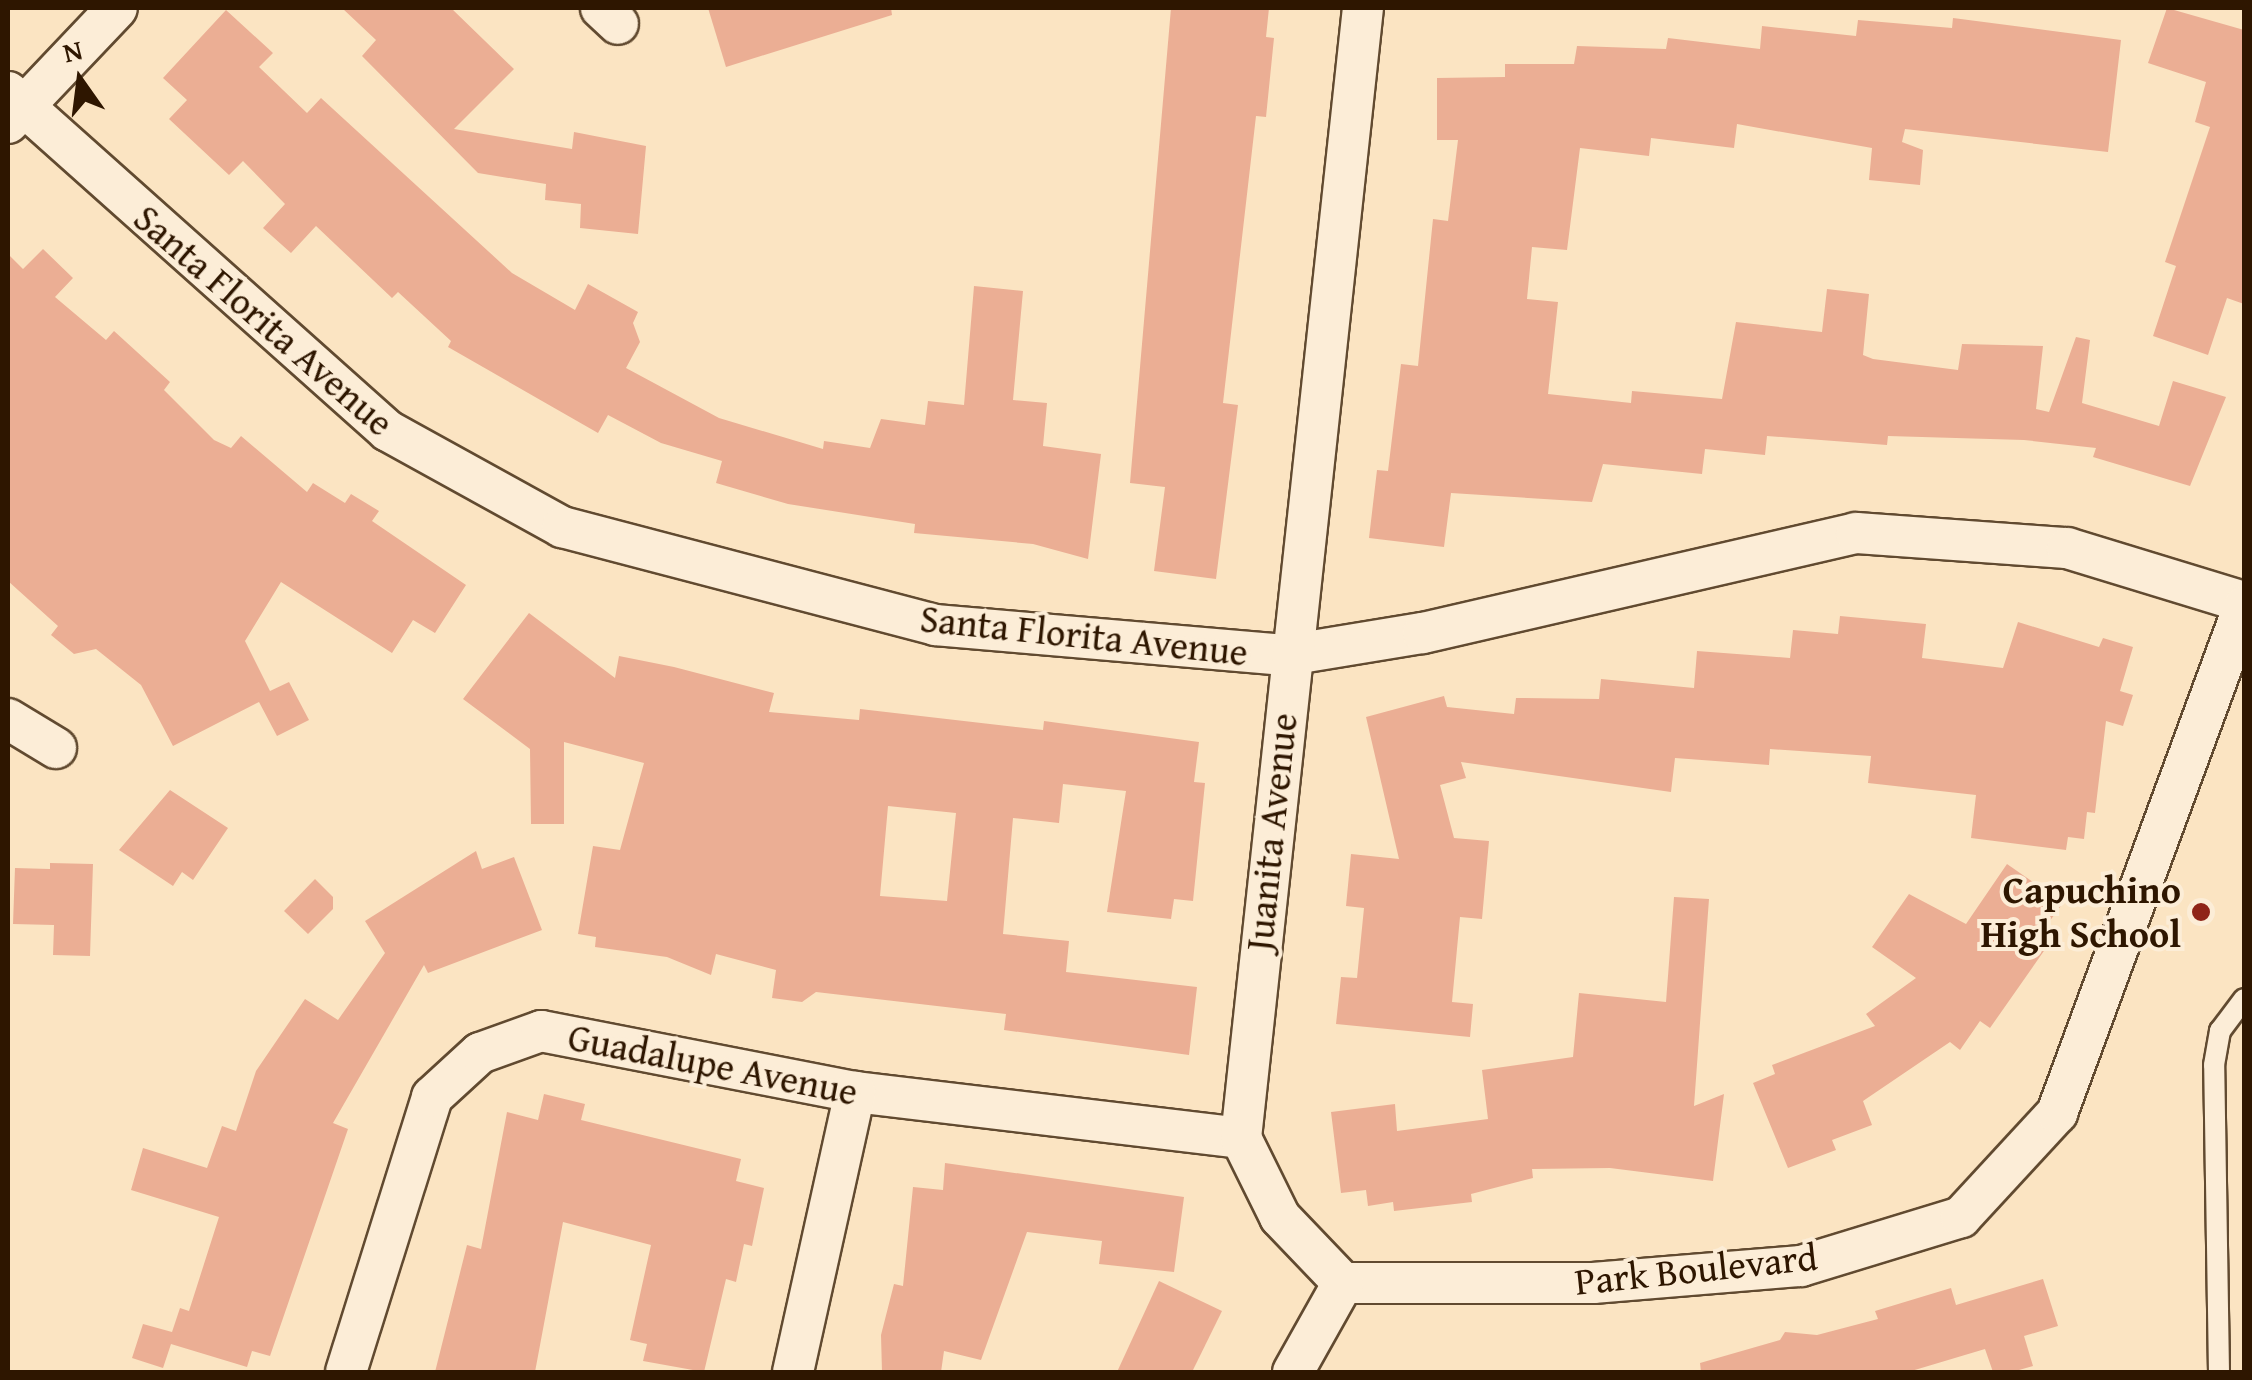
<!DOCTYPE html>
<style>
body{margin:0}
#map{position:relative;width:2252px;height:1380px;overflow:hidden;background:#fbe4c2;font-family:"Gentium Book Plus",serif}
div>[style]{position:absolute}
.building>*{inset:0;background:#ebae94}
.roads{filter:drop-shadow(2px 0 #614a30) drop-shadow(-2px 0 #614a30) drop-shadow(0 2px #614a30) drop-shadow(0 -2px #614a30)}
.lane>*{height:20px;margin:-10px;padding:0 10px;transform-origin:10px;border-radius:10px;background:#fcedd7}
.street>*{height:40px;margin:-20px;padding:0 20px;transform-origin:20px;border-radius:20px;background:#fcedd7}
.dots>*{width:28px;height:28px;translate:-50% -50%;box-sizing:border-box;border:5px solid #fcedd7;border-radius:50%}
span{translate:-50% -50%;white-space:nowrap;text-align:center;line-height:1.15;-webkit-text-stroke:8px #fcedd7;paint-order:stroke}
.street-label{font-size:38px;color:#2e1600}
.poi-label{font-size:38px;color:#2e1600;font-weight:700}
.right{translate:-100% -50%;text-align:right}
.frame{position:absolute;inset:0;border:10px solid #2e1600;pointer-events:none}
.north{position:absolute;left:30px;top:30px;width:100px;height:100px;-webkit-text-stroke:8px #fcedd7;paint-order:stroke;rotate:346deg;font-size:28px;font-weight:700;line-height:40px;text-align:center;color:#2e1600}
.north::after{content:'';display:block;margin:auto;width:35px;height:45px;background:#2e1600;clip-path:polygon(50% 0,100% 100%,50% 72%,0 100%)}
</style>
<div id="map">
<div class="building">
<div style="clip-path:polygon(342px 8px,451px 8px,514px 69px,454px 129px,572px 149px,574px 132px,646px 146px,638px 234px,580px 228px,581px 204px,545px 200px,546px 184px,478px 173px,362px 56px,376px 40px)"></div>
<div style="clip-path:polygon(708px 8px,891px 8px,892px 15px,726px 67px)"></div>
<div style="clip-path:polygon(1171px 8px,1269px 8px,1266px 37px,1274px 38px,1266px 117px,1256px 116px,1223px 403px,1238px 405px,1216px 579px,1154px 571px,1165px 487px,1130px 483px)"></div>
<div style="clip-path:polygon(2167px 8px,2244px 30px,2244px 304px,2227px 298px,2208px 355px,2153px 336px,2176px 266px,2165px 262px,2210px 127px,2195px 122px,2206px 82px,2148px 63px)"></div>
<div style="clip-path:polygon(226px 10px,273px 53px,259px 67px,307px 113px,321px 98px,512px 273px,575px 310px,588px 284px,638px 312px,633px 323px,640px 342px,626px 368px,719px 418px,823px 449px,824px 441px,870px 448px,881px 419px,925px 425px,928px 401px,964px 405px,974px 286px,1023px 291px,1013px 400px,1047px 403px,1043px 446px,1101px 454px,1088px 559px,1033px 544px,914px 533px,915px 524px,788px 504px,716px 483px,722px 461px,661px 443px,608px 415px,598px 433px,448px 347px,451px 341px,398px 292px,392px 298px,316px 226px,291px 253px,263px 228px,285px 204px,243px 161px,229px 175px,169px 119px,187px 100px,163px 78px)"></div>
<div style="clip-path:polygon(1953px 18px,2121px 40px,2108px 152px,1905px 129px,1902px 142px,1923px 150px,1920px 185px,1869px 180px,1872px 148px,1737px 124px,1734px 148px,1651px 138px,1649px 156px,1580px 148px,1567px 250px,1532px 247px,1527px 299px,1558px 302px,1548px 394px,1631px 403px,1632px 391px,1722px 399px,1736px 322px,1822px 332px,1827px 289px,1869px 294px,1863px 355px,1873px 359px,1958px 370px,1962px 344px,2043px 346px,2036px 409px,2049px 412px,2076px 337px,2090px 340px,2082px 403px,2159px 426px,2173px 381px,2226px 397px,2190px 486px,2093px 457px,2096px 448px,2024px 440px,1888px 436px,1887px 445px,1767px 436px,1765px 455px,1705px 449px,1702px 474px,1603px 464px,1592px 502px,1451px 493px,1444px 547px,1369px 538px,1377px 470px,1388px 471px,1401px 364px,1418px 366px,1433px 219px,1448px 221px,1458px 140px,1437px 140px,1437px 78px,1505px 77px,1505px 64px,1574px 64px,1577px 46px,1666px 49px,1668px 38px,1760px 49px,1762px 26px,1856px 36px,1858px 20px,1952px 28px)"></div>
<div style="clip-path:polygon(43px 249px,73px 278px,55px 297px,106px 340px,114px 331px,170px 382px,164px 390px,214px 440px,231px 448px,241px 436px,307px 492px,313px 483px,345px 503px,351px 494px,379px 511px,372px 521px,466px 585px,435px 633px,413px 620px,392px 653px,281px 582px,245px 641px,270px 691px,289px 682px,309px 720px,277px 736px,259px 702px,173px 746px,141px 685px,96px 649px,74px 654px,51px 635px,58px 626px,8px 581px,8px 254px,23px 269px)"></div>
<div style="clip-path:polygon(evenodd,529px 613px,615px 678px,619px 656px,674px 667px,774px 693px,769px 712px,859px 720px,860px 709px,1043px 730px,1044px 721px,1199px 742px,1194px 782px,1205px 783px,1193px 901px,1174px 899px,1171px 919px,1107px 912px,1126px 791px,1063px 784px,1059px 823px,1013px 818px,1003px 934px,1069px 941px,1066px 972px,1197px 987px,1189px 1055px,1004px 1030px,1006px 1014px,816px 992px,802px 1002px,772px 998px,776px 970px,716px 954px,711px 975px,667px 957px,595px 947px,596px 937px,578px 934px,593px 846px,620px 850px,644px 763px,564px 742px,564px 824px,531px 824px,530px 749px,463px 699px,529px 613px,888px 806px,956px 813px,947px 901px,880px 896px,888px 806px)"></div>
<div style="clip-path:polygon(1840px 616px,1926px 624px,1922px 658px,2003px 668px,2018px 622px,2099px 647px,2103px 638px,2133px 647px,2120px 691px,2133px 695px,2123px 726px,2106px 721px,2095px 813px,2087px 812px,2084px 839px,2068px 837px,2066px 850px,1971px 838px,1976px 795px,1868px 783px,1871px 756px,1770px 749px,1769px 765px,1675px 758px,1671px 792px,1461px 762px,1466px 778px,1440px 785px,1454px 838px,1489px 841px,1482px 919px,1460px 917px,1452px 1002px,1473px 1004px,1470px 1037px,1336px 1024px,1341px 977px,1357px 978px,1364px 908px,1346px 906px,1351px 854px,1399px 859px,1366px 717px,1444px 696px,1447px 707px,1514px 714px,1516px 698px,1599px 699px,1601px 679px,1694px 688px,1697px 651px,1790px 658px,1793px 630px,1838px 634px)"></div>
<div style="clip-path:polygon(170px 790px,228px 828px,193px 880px,182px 872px,173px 886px,119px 850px)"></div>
<div style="clip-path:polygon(476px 851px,482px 869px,514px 857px,542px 930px,428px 973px,424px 965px,333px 1123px,348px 1129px,270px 1356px,252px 1351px,247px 1367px,171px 1344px,163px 1368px,132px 1358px,143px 1324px,172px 1332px,180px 1308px,189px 1311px,219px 1217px,131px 1190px,143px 1148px,207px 1168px,222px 1126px,236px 1131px,256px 1071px,305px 999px,338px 1020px,385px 953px,365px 921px)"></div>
<div style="clip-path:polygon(50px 863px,93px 864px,90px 956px,53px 955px,54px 925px,13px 924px,15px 868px,50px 869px)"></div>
<div style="clip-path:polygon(2007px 864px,2063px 903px,2035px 941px,2046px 948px,1990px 1028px,1980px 1021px,1960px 1050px,1950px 1042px,1863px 1101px,1872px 1125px,1832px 1140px,1836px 1150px,1788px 1168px,1753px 1083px,1775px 1074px,1772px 1065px,1875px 1026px,1866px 1014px,1916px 978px,1872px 947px,1909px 894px,1966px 924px)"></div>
<div style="clip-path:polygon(315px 879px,333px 897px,333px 909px,308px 934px,284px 911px)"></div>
<div style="clip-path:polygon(1674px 897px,1709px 899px,1694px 1106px,1724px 1094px,1713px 1181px,1610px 1168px,1532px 1169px,1533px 1178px,1471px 1194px,1472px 1202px,1394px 1211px,1393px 1202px,1368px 1206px,1366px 1190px,1341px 1193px,1331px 1112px,1395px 1104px,1397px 1131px,1488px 1119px,1482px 1070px,1573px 1057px,1579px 993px,1666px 1002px)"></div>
<div style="clip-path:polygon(544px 1094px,585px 1104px,581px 1120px,741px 1159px,736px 1181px,764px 1188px,752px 1246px,744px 1244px,736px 1282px,726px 1279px,704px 1372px,643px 1361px,647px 1344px,630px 1340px,651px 1245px,563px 1222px,535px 1372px,435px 1372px,467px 1245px,481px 1249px,507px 1112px,538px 1120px)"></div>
<div style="clip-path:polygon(945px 1163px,1184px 1197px,1174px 1272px,1099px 1264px,1102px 1241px,1027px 1232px,981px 1360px,944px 1351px,941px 1372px,882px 1372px,881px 1335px,894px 1284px,903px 1286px,913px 1187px,943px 1190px)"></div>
<div style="clip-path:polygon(2043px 1279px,2058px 1326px,2024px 1336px,2033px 1366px,2012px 1372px,1993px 1372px,1985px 1349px,1908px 1372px,1701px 1372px,1700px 1363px,1780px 1340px,1785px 1332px,1817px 1335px,1878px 1319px,1875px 1311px,1951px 1288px,1956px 1305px)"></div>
<div style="clip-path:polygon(1159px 1281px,1222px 1311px,1192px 1372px,1117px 1372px)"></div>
</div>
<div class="roads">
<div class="lane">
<div style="left:2219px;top:1372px;width:307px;rotate:-90.9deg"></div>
<div style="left:2214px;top:1065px;width:35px;rotate:-80deg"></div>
<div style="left:2220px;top:1031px;width:40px;rotate:-53deg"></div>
</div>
<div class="street">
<div style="left:601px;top:8px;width:23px;rotate:43deg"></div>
<div style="left:8px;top:92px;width:509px;rotate:41.74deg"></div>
<div style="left:388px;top:431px;width:199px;rotate:28.9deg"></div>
<div style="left:562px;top:527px;width:386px;rotate:14.7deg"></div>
<div style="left:935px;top:625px;width:354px;rotate:4.9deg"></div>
<div style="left:1288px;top:655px;width:137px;rotate:-9.3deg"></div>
<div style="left:1423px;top:633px;width:444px;rotate:-13deg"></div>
<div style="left:1856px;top:533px;width:212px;rotate:4.1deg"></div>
<div style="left:2067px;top:548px;width:185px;rotate:17deg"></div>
<div style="left:8px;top:123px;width:158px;rotate:-46.5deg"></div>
<div style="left:8px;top:719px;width:56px;rotate:31.1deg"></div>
<div style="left:1343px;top:1283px;width:250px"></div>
<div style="left:1593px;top:1283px;width:209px;rotate:-4.7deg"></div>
<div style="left:1801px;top:1266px;width:167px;rotate:-17deg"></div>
<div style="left:1961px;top:1217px;width:142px;rotate:-47.3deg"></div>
<div style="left:2057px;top:1113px;width:540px;rotate:-69.75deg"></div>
<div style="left:346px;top:1372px;width:288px;rotate:-72.6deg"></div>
<div style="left:432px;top:1097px;width:65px;rotate:-42.5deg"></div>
<div style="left:480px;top:1053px;width:65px;rotate:-19.8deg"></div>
<div style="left:541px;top:1031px;width:320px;rotate:11deg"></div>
<div style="left:855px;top:1092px;width:389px;rotate:6.8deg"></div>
<div style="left:793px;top:1372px;width:287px;rotate:-77.5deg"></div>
<div style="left:1293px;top:1372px;width:102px;rotate:-60.7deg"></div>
<div style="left:1343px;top:1283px;width:91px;rotate:-133.7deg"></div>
<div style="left:1280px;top:1217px;width:88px;rotate:-116.3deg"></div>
<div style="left:1241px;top:1138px;width:1137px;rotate:-83.84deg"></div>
</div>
</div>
<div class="dots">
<div style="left:2201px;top:912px;background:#8f2418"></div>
</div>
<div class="street-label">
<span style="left:264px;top:320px;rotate:41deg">Santa Florita Avenue</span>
<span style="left:1084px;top:635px;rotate:6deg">Santa Florita Avenue</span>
<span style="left:1271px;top:832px;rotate:-84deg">Juanita Avenue</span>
<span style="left:713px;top:1064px;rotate:11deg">Guadalupe Avenue</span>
<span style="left:1696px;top:1269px;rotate:-6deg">Park Boulevard</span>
</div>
<div class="poi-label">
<span class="right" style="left:2181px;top:912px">Capuchino<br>High School</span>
</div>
<div class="frame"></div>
<div class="north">N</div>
</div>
